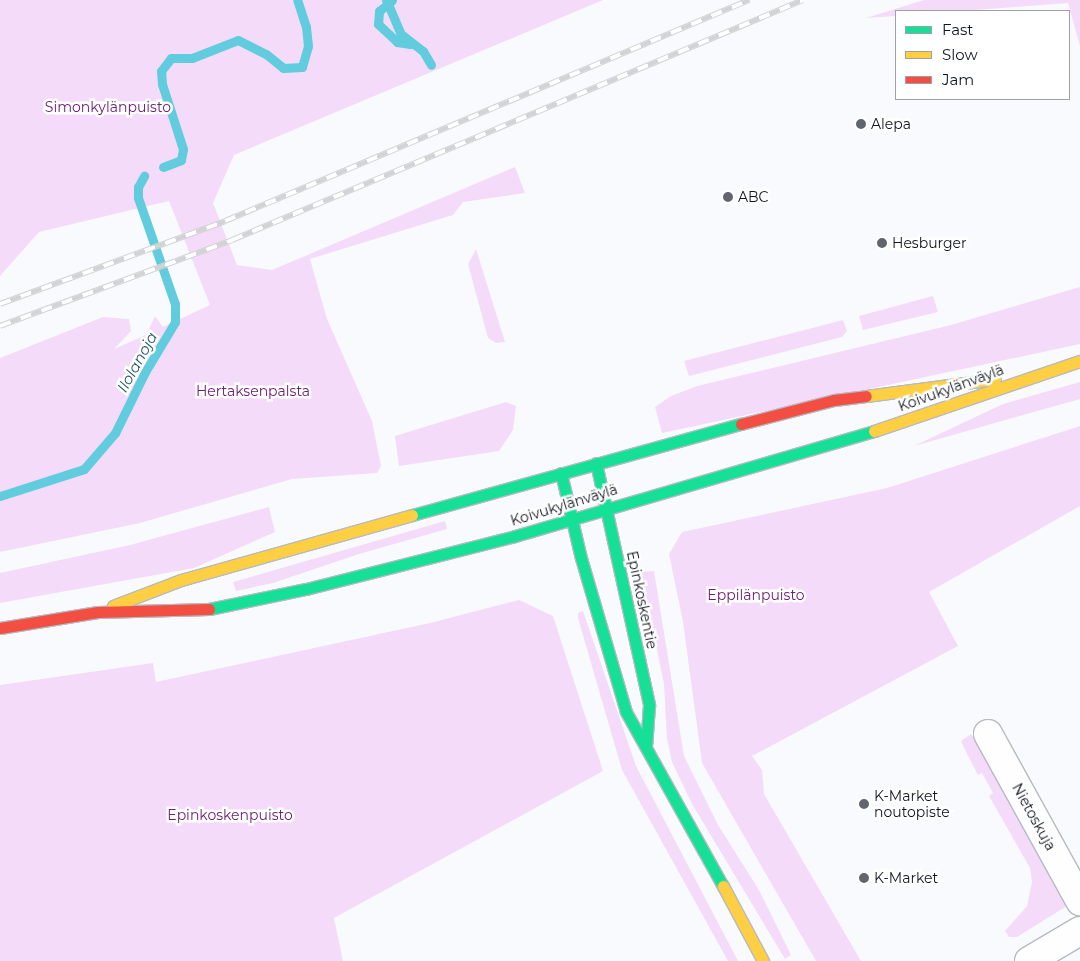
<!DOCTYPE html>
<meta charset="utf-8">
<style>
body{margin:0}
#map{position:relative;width:1080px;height:961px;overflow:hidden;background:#f9fafd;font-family:Montserrat,sans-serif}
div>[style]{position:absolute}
.green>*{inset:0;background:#f5dbfa}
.stream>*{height:9px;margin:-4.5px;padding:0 4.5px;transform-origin:4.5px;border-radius:4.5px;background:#61ccde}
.roads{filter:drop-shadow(1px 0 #b7bac0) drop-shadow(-1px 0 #b7bac0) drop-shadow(0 1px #b7bac0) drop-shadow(0 -1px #b7bac0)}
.street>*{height:28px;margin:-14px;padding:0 14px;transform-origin:14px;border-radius:14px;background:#fefeff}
.fast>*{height:11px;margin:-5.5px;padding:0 5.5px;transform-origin:5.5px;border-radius:5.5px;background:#16e098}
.slow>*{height:11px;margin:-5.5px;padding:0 5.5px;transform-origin:5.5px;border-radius:5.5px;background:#ffcf43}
.jam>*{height:11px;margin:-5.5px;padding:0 5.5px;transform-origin:5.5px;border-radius:5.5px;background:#f24e42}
.rail>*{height:5.5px;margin-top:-2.75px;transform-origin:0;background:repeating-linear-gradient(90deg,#fff 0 11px,#d2d3d4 0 22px);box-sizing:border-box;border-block:1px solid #d2d3d4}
.dots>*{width:14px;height:14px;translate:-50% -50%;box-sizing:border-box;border:2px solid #fff;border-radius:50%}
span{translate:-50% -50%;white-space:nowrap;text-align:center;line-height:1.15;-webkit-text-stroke:5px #fff;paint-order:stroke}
.park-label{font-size:14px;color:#6c2176}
.poi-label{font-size:14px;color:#11151e}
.left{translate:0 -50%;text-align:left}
.street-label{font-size:14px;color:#11151e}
.water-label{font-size:15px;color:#205963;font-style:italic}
.legend{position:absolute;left:895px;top:10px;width:175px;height:90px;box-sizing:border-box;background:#fff;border:1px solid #a0a1a5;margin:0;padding:6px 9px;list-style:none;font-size:15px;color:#11151e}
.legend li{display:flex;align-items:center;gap:10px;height:25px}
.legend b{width:25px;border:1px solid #a0a1a5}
</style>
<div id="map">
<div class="green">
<div style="clip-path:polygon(0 0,603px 0,234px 155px,213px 203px,237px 265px,272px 270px,515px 167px,525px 193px,463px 202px,453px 215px,310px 259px,327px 319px,372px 421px,381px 466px,377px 473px,292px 479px,140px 523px,0 552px,0 358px,103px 317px,129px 319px,131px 331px,114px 349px,146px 335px,155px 316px,163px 327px,210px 305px,169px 201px,39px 232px,0 276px)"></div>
<div style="clip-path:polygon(924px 0,1080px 0,1080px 46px,1068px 3px,963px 11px,896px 11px,896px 16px,866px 18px)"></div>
<div style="clip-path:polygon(476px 249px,505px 342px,496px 343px,488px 338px,468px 264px)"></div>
<div style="clip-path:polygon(1080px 287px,1080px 344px,662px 433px,655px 407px,671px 396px,697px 386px,951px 325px)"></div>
<div style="clip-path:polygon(933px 296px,938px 312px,863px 330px,859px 316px)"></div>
<div style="clip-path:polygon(843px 320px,847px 331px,842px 337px,689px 376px,684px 361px)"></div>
<div style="clip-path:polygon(1080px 382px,1080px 399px,914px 446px,1003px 404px)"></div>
<div style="clip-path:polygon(506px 402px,516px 406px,513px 430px,499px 451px,399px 466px,395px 436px)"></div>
<div style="clip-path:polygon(1080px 426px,1080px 506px,929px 592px,958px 646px,752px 756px,762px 770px,764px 794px,861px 961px,816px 961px,702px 763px,683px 622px,669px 554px,682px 532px,887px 488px)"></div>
<div style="clip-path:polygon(269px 507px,275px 532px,194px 568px,0 603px,0 573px,130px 545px)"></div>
<div style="clip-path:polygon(445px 521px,447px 529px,359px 554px,273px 583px,236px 591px,233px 582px)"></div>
<div style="clip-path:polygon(654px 571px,684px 756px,718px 825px,759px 890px,791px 955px,785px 959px,692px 804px,672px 762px,667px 739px,664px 684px,641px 572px)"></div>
<div style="clip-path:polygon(519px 600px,553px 616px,603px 771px,334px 918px,343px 961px,0 961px,0 685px,153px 663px,156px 682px,430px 623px)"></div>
<div style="clip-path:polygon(583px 611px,636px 766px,738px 961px,728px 961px,622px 770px,578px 618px,578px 613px)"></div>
<div style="clip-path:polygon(971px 734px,1062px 891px,1067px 906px,1017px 937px,1009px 937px,1005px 931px,1027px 906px,1032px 882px,1030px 868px,989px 796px,993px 793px,982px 773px,978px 775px,967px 754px,961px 741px)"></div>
</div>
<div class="stream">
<div style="left:386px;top:0;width:4px;rotate:63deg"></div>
<div style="left:388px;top:4px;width:11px;rotate:142deg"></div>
<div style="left:379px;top:11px;width:13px;rotate:94deg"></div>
<div style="left:378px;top:24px;width:26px;rotate:43deg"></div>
<div style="left:397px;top:42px;width:13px;rotate:9deg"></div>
<div style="left:392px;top:0;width:6px;rotate:135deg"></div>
<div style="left:388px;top:4px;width:33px;rotate:67deg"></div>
<div style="left:401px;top:34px;width:28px;rotate:38deg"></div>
<div style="left:423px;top:51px;width:16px;rotate:60deg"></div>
<div style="left:163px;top:167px;width:19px;rotate:-21deg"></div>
<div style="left:181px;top:160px;width:11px;rotate:-80deg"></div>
<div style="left:183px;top:149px;width:68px;rotate:-107.9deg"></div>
<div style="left:162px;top:84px;width:13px;rotate:-94deg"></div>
<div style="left:161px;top:71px;width:16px;rotate:-52deg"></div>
<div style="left:171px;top:58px;width:21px"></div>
<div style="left:192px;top:58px;width:49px;rotate:-21.4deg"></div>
<div style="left:238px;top:40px;width:31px;rotate:27deg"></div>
<div style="left:266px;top:54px;width:22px;rotate:39deg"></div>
<div style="left:283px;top:68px;width:19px;rotate:-3deg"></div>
<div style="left:302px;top:67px;width:22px;rotate:-74deg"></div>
<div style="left:308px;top:46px;width:19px;rotate:-96deg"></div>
<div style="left:306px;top:27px;width:28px;rotate:-108deg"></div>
<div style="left:0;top:496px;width:88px;rotate:-17.8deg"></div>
<div style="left:84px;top:469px;width:48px;rotate:-49.3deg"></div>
<div style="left:115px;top:433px;width:68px;rotate:-63.8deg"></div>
<div style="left:145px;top:372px;width:58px;rotate:-59deg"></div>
<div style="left:175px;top:322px;width:18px;rotate:-90deg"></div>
<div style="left:175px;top:304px;width:112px;rotate:-109.2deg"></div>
<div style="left:138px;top:198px;width:11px;rotate:-90deg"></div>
<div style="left:138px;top:187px;width:13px;rotate:-61deg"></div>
</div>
<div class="roads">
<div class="street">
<div style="left:988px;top:734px;width:191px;rotate:61.1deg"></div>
<div style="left:1029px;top:961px;width:59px;rotate:-30.5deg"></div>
</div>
<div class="fast">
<div style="left:596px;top:463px;width:248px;rotate:77.6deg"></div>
<div style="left:649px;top:705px;width:39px;rotate:94deg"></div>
<div style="left:561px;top:473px;width:87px;rotate:76.8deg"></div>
<div style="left:581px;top:558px;width:160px;rotate:73.7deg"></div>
<div style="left:626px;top:712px;width:199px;rotate:60.9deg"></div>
<div style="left:412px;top:515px;width:341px;rotate:-15.5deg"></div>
<div style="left:209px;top:609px;width:99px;rotate:-11.7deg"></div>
<div style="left:306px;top:589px;width:216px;rotate:-14.2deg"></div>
<div style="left:515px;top:536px;width:374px;rotate:-16.3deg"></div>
</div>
<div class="slow">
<div style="left:866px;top:396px;width:130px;rotate:-7.5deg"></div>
<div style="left:874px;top:431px;width:218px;rotate:-18.8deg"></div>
<div style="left:113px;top:606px;width:73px;rotate:-20.9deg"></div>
<div style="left:181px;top:580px;width:240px;rotate:-15.7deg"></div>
<div style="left:723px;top:886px;width:85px;rotate:61.9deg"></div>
</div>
<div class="jam">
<div style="left:741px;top:424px;width:96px;rotate:-14.5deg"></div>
<div style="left:834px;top:400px;width:32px;rotate:-7deg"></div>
<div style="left:0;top:628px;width:99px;rotate:-9.3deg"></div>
<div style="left:98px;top:612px;width:111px;rotate:-1.5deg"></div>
</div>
</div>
<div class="rail">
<div style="left:0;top:304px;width:240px;rotate:-20.2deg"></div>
<div style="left:225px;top:221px;width:569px;rotate:-22.87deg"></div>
<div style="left:0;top:326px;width:247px;rotate:-20.3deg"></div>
<div style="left:232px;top:240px;width:619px;rotate:-22.8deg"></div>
</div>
<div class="dots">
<div style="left:861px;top:124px;background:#62656c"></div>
<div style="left:728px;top:197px;background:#62656c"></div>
<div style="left:882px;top:243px;background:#62656c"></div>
<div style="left:864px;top:804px;background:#62656c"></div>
<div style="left:864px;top:878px;background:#62656c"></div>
</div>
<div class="park-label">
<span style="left:108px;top:107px">Simonkylänpuisto</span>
<span style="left:253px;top:391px">Hertaksenpalsta</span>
<span style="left:756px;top:595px">Eppilänpuisto</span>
<span style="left:230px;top:815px">Epinkoskenpuisto</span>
</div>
<div class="poi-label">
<span class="left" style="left:871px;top:124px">Alepa</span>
<span class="left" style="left:738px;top:197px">ABC</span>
<span class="left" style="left:892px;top:243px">Hesburger</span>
<span class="left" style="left:874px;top:804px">K-Market<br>noutopiste</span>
<span class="left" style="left:874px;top:878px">K-Market</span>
</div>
<div class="street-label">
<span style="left:951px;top:388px;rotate:-20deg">Koivukylänväylä</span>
<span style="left:564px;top:505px;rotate:-17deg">Koivukylänväylä</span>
<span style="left:642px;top:600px;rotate:78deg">Epinkoskentie</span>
<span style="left:1034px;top:817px;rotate:61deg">Nietoskuja</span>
</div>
<div class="water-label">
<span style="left:137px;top:362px;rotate:-61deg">Ilolanoja</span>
</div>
<ul class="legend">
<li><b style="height:6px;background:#16e098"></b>Fast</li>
<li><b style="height:6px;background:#ffcf43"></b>Slow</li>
<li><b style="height:6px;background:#f24e42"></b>Jam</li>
</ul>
</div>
